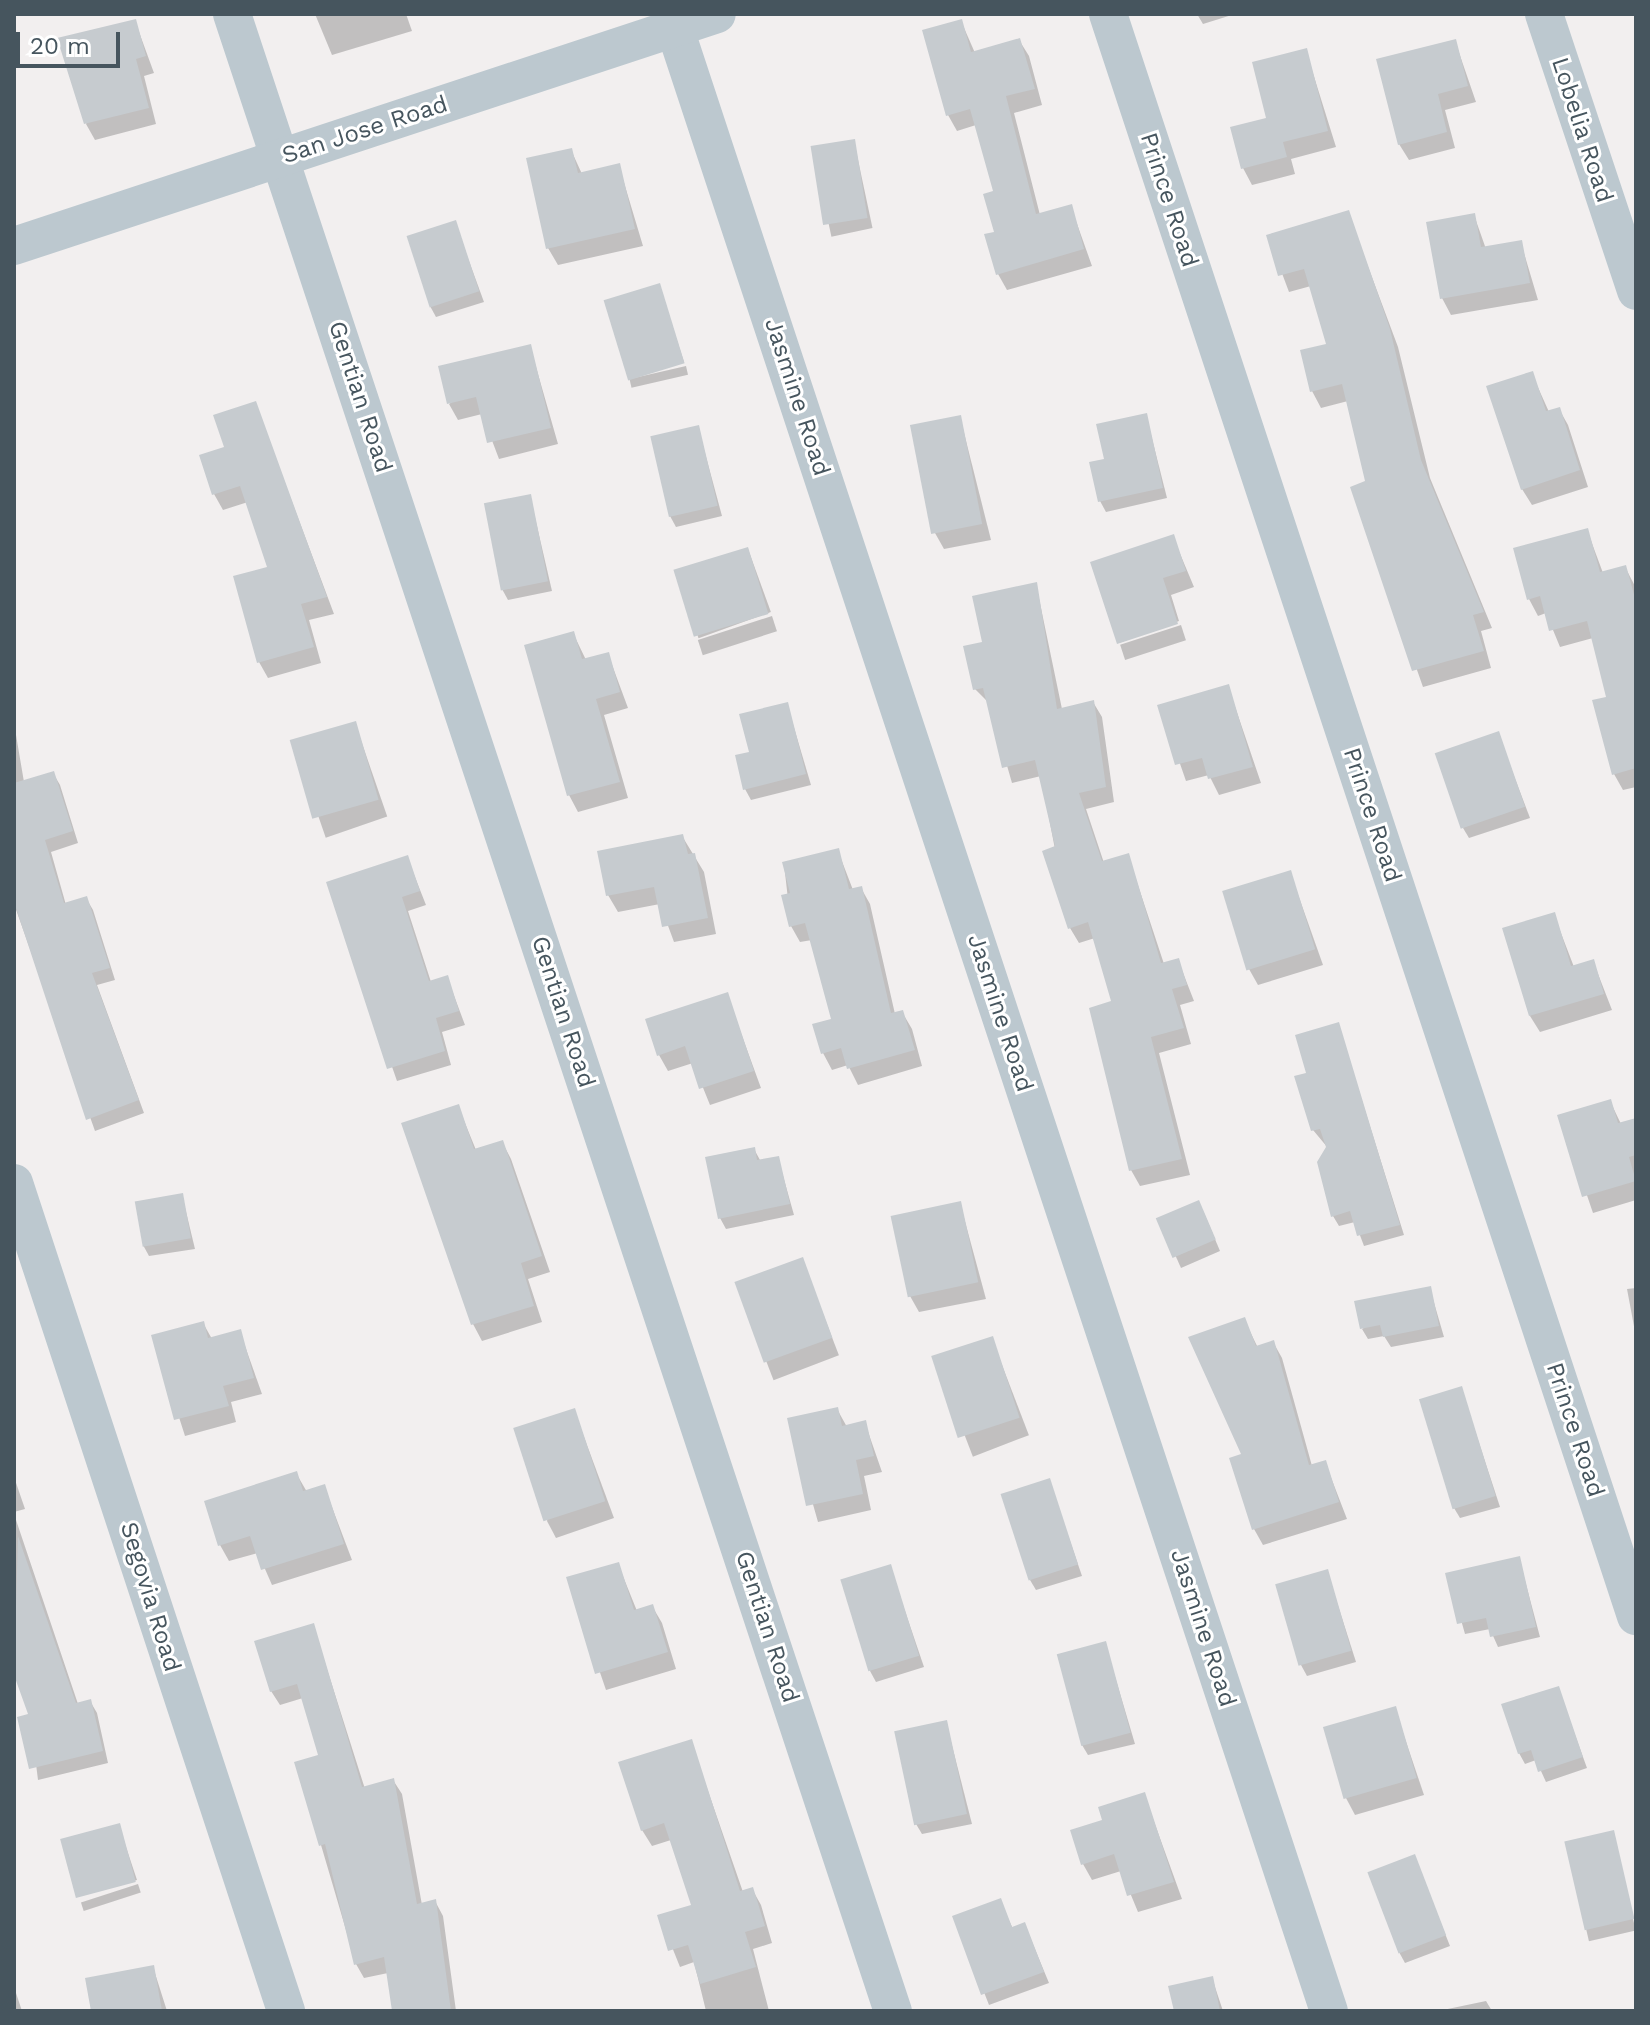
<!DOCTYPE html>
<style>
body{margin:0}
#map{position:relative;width:1650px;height:2025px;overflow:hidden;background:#f2efef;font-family:"Work Sans",sans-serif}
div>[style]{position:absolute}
.shadow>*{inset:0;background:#0003;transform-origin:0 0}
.building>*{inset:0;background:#c6cbcf;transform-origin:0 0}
.minor>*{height:38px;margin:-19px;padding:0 19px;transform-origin:19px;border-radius:19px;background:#bcc8cf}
span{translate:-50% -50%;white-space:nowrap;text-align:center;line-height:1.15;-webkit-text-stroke:6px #fff;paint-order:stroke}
.street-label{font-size:24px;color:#46555e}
.frame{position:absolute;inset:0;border:16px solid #46555e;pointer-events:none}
.scale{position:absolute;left:16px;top:32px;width:104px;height:36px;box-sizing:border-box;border:4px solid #46555e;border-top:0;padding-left:10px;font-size:24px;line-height:28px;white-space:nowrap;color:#46555e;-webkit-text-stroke:6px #fff;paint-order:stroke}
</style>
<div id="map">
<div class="shadow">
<div style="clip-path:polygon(315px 14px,406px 14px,412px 31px,332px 55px)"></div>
<div style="clip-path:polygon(1197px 14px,1235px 14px,1203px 24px)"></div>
<div style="clip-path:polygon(135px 21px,154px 73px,144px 76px,156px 124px,95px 140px,86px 124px)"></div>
<div style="clip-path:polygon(961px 21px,975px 53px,1019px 40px,1029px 56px,1042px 105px,1014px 113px,1040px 215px,1071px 207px,1092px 266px,1007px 290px,998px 274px,995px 193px,976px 125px,957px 131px,948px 115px)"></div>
<div style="clip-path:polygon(1455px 41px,1476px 102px,1445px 110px,1455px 148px,1409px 160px,1399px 144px)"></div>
<div style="clip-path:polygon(1306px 51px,1336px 147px,1291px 159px,1295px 174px,1252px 185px,1243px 168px)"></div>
<div style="left:854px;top:141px;width:89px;height:42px;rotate:78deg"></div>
<div style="clip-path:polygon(571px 150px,582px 174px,619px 166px,643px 246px,558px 265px,548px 248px)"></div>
<div style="clip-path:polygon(1348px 213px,1398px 347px,1430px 478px,1492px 628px,1481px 631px,1491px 668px,1423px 687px,1353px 488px,1367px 483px,1348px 401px,1321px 408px,1312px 391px,1328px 345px,1311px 286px,1289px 292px,1268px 236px)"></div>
<div style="clip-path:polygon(1474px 215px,1486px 249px,1521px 243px,1538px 300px,1451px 315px,1442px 298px)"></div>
<div style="clip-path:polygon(455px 223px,484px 302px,436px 317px,430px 306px)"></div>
<div style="clip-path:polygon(659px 285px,684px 362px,628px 378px)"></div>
<div style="clip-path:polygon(530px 346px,558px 444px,499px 459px,482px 414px,458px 420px,449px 404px)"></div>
<div style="left:686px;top:366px;width:9px;height:58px;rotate:77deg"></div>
<div style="clip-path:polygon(1532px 374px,1549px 412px,1559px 409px,1568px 425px,1588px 487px,1532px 505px,1522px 489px)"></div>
<div style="clip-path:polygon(255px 403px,334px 614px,309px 620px,321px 663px,268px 678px,259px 662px,270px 568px,248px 502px,223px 510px,214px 494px,226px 448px)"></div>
<div style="clip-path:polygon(1146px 415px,1167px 498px,1106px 512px,1100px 501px)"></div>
<div style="clip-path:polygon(960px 417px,991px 540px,944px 549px,935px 533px)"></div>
<div style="clip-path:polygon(698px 427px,722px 516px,676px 527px,670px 516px)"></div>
<div style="clip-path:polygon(530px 496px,552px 591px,508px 600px,502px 589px)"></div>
<div style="clip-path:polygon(1587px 530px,1603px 573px,1625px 567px,1636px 588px,1636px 787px,1623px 790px,1614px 774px,1608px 698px,1593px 638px,1560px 647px,1546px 613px,1538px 616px,1529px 599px)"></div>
<div style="clip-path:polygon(1173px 537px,1194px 587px,1171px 595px,1179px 621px,1119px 643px,1092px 563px)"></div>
<div style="left:748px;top:549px;width:67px;height:77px;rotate:70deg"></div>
<div style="clip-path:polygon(1036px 584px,1062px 709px,1093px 702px,1102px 717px,1114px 802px,1086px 809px,1104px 863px,1128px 855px,1164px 964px,1178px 960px,1194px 1001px,1180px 1005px,1191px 1044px,1159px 1053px,1190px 1175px,1140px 1186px,1131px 1170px,1114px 1002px,1095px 938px,1079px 943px,1070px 928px,1041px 776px,1012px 783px,989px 703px,975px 689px,985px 643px)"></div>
<div style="left:772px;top:616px;width:16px;height:78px;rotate:72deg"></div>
<div style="left:1181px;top:625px;width:16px;height:64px;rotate:72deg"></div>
<div style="clip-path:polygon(573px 633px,586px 660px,608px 654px,628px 708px,604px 715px,628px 798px,578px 812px,569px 795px)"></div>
<div style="clip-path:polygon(1228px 686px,1261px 783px,1219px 795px,1209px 775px,1186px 781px,1160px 706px)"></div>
<div style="clip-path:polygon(787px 704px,811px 785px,751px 800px,745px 789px,751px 753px)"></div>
<div style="clip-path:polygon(14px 723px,24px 782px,53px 773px,60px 785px,78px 843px,51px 852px,66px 905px,86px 898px,93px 910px,115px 980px,97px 985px,144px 1113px,95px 1131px,14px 904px)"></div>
<div style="left:355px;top:723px;width:99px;height:65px;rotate:71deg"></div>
<div style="clip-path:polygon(1498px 734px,1530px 818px,1469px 838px,1463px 828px)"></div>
<div style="clip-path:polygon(682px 836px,704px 872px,716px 934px,674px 942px,660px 904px,618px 912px,608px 895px)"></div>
<div style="clip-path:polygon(838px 851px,853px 890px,861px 888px,870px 904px,895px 1014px,902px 1012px,912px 1029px,922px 1066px,858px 1085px,848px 1065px,832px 1070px,823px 1053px,833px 1020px,812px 940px,800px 942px,791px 926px,784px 864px)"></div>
<div style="clip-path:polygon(407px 857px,426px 905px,408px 911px,431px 982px,447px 977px,465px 1025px,442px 1032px,451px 1065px,397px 1081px,328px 883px)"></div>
<div style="clip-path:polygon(1290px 872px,1323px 965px,1258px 985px,1249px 969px)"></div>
<div style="clip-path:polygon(1554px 915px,1574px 967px,1593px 961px,1612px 1010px,1540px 1032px,1530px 1016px)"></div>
<div style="clip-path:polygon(727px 995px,761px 1088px,710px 1105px,693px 1063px,668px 1071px,659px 1055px)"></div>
<div style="clip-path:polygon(1338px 1024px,1404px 1235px,1364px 1246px,1355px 1222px,1339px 1226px,1333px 1216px,1328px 1148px,1313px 1130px,1308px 1074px)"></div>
<div style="clip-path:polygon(1610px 1101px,1621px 1124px,1636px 1120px,1636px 1200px,1593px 1213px,1560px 1116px)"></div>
<div style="clip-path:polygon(458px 1106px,476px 1150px,502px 1142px,511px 1159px,550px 1272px,528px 1279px,542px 1322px,482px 1341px,473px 1324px)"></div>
<div style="clip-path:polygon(754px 1149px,760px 1160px,778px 1158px,794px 1215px,726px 1229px,720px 1218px)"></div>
<div style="clip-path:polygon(182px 1195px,195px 1249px,149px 1256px,143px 1245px)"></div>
<div style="clip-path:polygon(960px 1203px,986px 1299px,919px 1312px,910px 1296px)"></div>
<div style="clip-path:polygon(1204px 1213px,1220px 1251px,1181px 1268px,1159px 1219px)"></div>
<div style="left:802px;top:1259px;width:103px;height:70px;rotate:69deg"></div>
<div style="clip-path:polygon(1636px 1288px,1636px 1337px,1627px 1289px)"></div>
<div style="clip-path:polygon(1430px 1289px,1444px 1337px,1391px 1347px,1384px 1336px,1368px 1339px,1362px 1329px)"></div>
<div style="clip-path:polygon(1244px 1319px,1258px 1348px,1273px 1342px,1282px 1358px,1312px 1466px,1325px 1462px,1347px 1519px,1263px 1545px,1254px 1529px,1243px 1455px)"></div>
<div style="clip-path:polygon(203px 1323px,212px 1339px,240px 1332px,262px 1394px,231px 1402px,236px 1422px,185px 1436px,153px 1336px)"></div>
<div style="left:992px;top:1339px;width:103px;height:60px;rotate:69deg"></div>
<div style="clip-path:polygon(1461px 1388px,1500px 1507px,1460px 1518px,1454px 1508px)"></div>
<div style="clip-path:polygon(837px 1409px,847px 1427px,865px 1423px,882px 1472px,864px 1476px,871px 1510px,818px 1522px,789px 1420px)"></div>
<div style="clip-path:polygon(574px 1410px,614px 1518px,556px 1538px,547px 1521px)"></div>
<div style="clip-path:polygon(296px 1473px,307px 1492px,324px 1486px,352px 1560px,272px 1585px,258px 1553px,229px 1561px,220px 1545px)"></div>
<div style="clip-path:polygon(14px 1477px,25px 1509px,14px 1512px)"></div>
<div style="clip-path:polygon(1049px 1480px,1082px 1576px,1036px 1590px,1030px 1580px)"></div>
<div style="clip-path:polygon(14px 1514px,78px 1704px,90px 1701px,97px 1713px,108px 1763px,38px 1780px,30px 1716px,14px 1670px)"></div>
<div style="clip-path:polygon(1519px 1558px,1540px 1637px,1498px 1647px,1490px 1629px,1465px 1634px,1448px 1574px)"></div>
<div style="clip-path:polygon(618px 1564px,637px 1611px,652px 1606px,662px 1623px,676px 1669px,606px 1690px,568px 1579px)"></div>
<div style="clip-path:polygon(890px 1567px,924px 1667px,876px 1682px,870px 1671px)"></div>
<div style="clip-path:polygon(1327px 1571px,1356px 1662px,1307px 1676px,1301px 1665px)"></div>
<div style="clip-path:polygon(313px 1625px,365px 1789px,393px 1780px,402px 1794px,422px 1905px,435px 1901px,443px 1916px,456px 2011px,394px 2011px,388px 1973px,364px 1978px,356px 1964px,321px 1845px,321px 1757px,303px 1698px,280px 1705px,271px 1691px)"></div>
<div style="clip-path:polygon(1105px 1643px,1135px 1744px,1088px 1755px,1082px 1745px)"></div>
<div style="clip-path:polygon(1558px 1688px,1587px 1768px,1546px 1782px,1536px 1760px,1525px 1764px,1519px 1753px)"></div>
<div style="clip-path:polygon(1395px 1709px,1424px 1795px,1355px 1815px,1346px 1798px)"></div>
<div style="clip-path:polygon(946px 1722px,972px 1824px,922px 1834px,916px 1824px)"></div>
<div style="clip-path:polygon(691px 1742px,743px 1892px,752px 1889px,761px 1905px,772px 1943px,753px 1949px,769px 2011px,706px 2011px,694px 1962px,680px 1967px,660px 1917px,693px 1907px,671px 1840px,652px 1846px,642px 1830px)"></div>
<div style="clip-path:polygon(1144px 1794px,1182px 1899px,1138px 1912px,1121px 1871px,1092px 1880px,1083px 1864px,1105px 1821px)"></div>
<div style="clip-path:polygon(119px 1826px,137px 1880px,78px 1896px)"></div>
<div style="left:1613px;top:1832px;width:101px;height:48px;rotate:77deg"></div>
<div style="clip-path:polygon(1414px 1856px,1450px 1946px,1405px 1963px,1399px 1952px)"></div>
<div style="left:138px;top:1884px;width:9px;height:60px;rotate:72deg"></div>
<div style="clip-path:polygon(1000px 1901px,1013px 1929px,1025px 1925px,1049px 1983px,989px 2005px,955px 1918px)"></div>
<div style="clip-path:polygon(153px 1967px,167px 2011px,82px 2011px,93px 2009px)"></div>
<div style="clip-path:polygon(1212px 1978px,1223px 2011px,1176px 2011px)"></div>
<div style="clip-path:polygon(14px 1987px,22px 2011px,14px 2011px)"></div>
<div style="clip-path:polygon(1486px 2001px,1492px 2011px,1438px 2011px)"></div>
</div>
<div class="building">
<div style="clip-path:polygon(136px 19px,146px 56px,136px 59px,149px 108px,84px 124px,57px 38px)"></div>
<div style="clip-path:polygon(962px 19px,971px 52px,1020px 38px,1035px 89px,1006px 96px,1036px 214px,1072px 204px,1084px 249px,996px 275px,984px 234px,994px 232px,983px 194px,993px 191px,970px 109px,946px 116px,922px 30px)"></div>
<div style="clip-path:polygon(1456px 39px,1468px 86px,1438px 94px,1447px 132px,1398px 145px,1376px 59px)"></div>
<div style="clip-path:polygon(1307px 48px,1328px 131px,1283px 142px,1287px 157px,1241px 169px,1230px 127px,1266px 118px,1252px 62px)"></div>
<div style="left:855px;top:139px;width:80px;height:45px;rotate:81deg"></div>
<div style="clip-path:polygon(572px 148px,578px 173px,620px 163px,635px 229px,546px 249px,526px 158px)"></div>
<div style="clip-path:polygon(1349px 210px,1390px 329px,1421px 460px,1484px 612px,1473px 615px,1484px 651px,1412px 671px,1350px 487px,1365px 481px,1342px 384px,1310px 392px,1300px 350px,1326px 344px,1304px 269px,1278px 276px,1266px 235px)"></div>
<div style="clip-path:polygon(1475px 213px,1481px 247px,1522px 240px,1530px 283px,1440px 299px,1426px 222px)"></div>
<div style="left:456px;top:220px;width:75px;height:52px;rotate:72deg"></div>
<div style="left:660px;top:283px;width:84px;height:59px;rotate:73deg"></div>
<div style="clip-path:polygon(531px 344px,551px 428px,487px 443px,476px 397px,447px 404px,438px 366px)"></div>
<div style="clip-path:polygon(1533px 371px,1546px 411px,1560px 407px,1580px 470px,1521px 490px,1486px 386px)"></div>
<div style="clip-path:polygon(256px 401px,327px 597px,301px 604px,314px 647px,257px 663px,233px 576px,267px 567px,240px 486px,212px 495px,199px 455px,224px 447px,213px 415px)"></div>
<div style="clip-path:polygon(1147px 413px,1163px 488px,1098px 502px,1089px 462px,1104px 459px,1096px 424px)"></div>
<div style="left:961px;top:415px;width:111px;height:52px;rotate:79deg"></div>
<div style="left:699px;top:425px;width:83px;height:50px;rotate:77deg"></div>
<div style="left:531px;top:494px;width:89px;height:48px;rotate:79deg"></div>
<div style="clip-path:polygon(1588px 528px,1600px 572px,1626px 565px,1636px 602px,1636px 768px,1612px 775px,1592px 700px,1606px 697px,1587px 621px,1549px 631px,1540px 596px,1527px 600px,1513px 548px)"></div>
<div style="clip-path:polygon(1174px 534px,1186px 571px,1163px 578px,1178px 624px,1117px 644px,1090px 562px)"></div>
<div style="left:748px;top:547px;width:70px;height:78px;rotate:73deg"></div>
<div style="clip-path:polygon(1037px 582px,1057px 709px,1094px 700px,1106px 787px,1079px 793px,1102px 861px,1129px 853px,1161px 963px,1179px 958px,1187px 985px,1172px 989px,1184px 1028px,1151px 1037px,1182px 1159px,1129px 1171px,1089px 1008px,1111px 1001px,1088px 922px,1068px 929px,1042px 851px,1055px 846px,1035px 760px,1002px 768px,983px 688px,973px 690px,963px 646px,982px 642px,972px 596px)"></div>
<div style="clip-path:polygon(574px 631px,582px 659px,609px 652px,620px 692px,596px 699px,620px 782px,567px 796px,524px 645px)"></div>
<div style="clip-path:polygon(1229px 684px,1253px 767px,1208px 779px,1202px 758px,1175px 765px,1157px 705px)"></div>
<div style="clip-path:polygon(788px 702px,806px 774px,743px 790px,735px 755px,749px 752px,739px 714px)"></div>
<div style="left:356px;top:721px;width:82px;height:69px;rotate:74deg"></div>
<div style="left:1499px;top:731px;width:80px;height:68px;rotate:71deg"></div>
<div style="clip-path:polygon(54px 771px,73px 831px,45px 840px,64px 903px,87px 896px,110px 968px,92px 973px,139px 1100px,86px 1120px,14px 902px,14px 783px)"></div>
<div style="clip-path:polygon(683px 834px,688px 854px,695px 853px,708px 918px,662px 927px,654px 887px,606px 896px,597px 851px)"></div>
<div style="clip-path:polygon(839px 848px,849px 889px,862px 886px,891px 1013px,903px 1010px,915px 1050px,847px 1069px,841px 1048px,821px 1054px,812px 1024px,831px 1019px,805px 923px,789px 927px,781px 895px,790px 893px,782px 862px)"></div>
<div style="clip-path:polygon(408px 855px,420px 891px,402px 897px,429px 981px,448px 975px,459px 1011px,436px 1018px,445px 1051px,387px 1069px,326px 882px)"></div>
<div style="left:1291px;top:870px;width:83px;height:72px;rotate:73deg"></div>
<div style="clip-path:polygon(1555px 912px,1571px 966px,1594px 959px,1604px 994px,1529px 1016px,1502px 928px)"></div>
<div style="clip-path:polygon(728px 992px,754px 1071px,699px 1089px,685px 1046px,657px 1056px,645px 1019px)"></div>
<div style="clip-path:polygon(1339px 1022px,1400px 1225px,1357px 1236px,1350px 1211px,1331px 1217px,1317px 1162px,1326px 1147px,1320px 1129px,1311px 1131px,1294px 1076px,1306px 1073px,1295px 1035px)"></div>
<div style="clip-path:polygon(1611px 1099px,1618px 1123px,1636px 1118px,1636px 1155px,1629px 1157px,1636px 1181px,1582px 1197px,1557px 1115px)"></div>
<div style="clip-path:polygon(459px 1104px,474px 1149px,503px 1140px,542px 1256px,521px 1263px,534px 1306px,471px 1325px,401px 1123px)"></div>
<div style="clip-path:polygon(755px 1147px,757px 1160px,779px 1156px,790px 1204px,718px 1219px,705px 1157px)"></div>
<div style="left:183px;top:1193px;width:46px;height:49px;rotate:80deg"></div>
<div style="left:1199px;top:1200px;width:43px;height:47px;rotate:67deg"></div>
<div style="left:961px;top:1201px;width:83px;height:72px;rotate:78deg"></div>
<div style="left:803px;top:1257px;width:86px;height:73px;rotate:70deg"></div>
<div style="clip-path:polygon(1431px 1286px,1439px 1326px,1383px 1337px,1380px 1325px,1360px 1329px,1354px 1301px)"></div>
<div style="clip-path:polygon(1245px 1317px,1256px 1346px,1274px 1340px,1309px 1465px,1326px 1460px,1339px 1502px,1252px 1530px,1229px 1458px,1241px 1454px,1188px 1337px)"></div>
<div style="clip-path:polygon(204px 1321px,208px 1338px,241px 1329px,254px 1378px,223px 1386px,229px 1406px,174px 1420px,151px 1335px)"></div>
<div style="left:993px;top:1336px;width:86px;height:65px;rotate:72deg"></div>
<div style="left:1462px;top:1386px;width:115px;height:45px;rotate:73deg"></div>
<div style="clip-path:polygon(838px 1407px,842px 1426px,866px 1420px,874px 1456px,856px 1460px,863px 1494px,806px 1506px,787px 1418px)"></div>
<div style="left:575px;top:1408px;width:98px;height:65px;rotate:72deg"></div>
<div style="clip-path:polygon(297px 1471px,303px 1491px,325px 1484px,344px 1544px,261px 1570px,250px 1536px,218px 1546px,204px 1501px)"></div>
<div style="left:1050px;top:1478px;width:91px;height:52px;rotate:72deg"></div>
<div style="clip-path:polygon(18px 1536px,76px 1703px,91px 1699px,103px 1751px,29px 1769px,17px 1717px,28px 1714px,14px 1675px)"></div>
<div style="clip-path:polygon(1520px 1556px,1536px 1627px,1490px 1637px,1486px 1618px,1457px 1624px,1445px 1573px)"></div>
<div style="clip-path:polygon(619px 1562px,634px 1610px,653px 1604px,668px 1652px,595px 1674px,566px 1577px)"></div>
<div style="left:891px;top:1564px;width:96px;height:53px;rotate:73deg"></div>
<div style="left:1328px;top:1569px;width:85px;height:55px;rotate:74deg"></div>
<div style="clip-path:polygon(314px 1623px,362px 1787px,394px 1778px,417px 1904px,436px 1899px,451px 2011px,392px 2011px,384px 1957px,354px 1965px,325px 1844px,319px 1846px,294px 1762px,318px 1755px,297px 1684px,270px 1692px,254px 1641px)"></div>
<div style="left:1106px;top:1641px;width:95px;height:51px;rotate:75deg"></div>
<div style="clip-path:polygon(1559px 1686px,1583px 1757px,1538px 1772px,1531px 1750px,1518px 1754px,1501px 1704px)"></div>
<div style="left:1396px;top:1706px;width:75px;height:76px;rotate:74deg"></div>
<div style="left:947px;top:1720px;width:96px;height:54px;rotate:78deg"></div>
<div style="clip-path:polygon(692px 1739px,740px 1891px,753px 1887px,765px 1926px,745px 1932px,756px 1967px,700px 1984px,688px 1945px,668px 1951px,657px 1915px,691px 1905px,664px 1823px,641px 1831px,618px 1762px)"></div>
<div style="clip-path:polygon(1145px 1792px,1174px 1882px,1127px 1896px,1114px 1854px,1081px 1865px,1070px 1830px,1102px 1820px,1098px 1807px)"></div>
<div style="left:120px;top:1823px;width:61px;height:62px;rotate:75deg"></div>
<div style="left:1614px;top:1830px;width:91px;height:51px;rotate:77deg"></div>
<div style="left:1415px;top:1854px;width:87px;height:51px;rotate:69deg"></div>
<div style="clip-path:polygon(1001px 1898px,1012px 1927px,1025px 1922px,1044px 1972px,981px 1995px,952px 1916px)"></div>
<div style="clip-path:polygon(154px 1965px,162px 2011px,91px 2011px,85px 1978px)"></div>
<div style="clip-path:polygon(1213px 1976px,1220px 2011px,1174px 2011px,1168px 1986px)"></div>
</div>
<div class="minor">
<div style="left:232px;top:14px;width:2104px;rotate:71.69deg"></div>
<div style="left:670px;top:14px;width:2103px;rotate:71.74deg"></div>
<div style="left:1108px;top:14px;width:1687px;rotate:71.76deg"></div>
<div style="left:1544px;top:14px;width:292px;rotate:71.6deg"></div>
<div style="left:14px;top:246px;width:740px;rotate:-18.26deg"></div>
<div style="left:14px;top:1183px;width:872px;rotate:71.81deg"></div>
</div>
<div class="street-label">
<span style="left:365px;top:130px;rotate:-18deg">San Jose Road</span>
<span style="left:1582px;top:130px;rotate:72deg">Lobelia Road</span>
<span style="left:1169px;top:200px;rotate:72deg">Prince Road</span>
<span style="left:360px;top:397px;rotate:72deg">Gentian Road</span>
<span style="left:797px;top:397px;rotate:72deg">Jasmine Road</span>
<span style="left:1372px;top:815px;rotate:72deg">Prince Road</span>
<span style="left:563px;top:1012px;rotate:72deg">Gentian Road</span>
<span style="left:1000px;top:1013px;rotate:72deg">Jasmine Road</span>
<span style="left:1575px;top:1430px;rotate:72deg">Prince Road</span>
<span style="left:150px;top:1597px;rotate:73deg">Segovia Road</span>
<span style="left:767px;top:1627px;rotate:72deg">Gentian Road</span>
<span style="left:1203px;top:1628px;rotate:72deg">Jasmine Road</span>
</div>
<div class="frame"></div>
<div class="scale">20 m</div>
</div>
